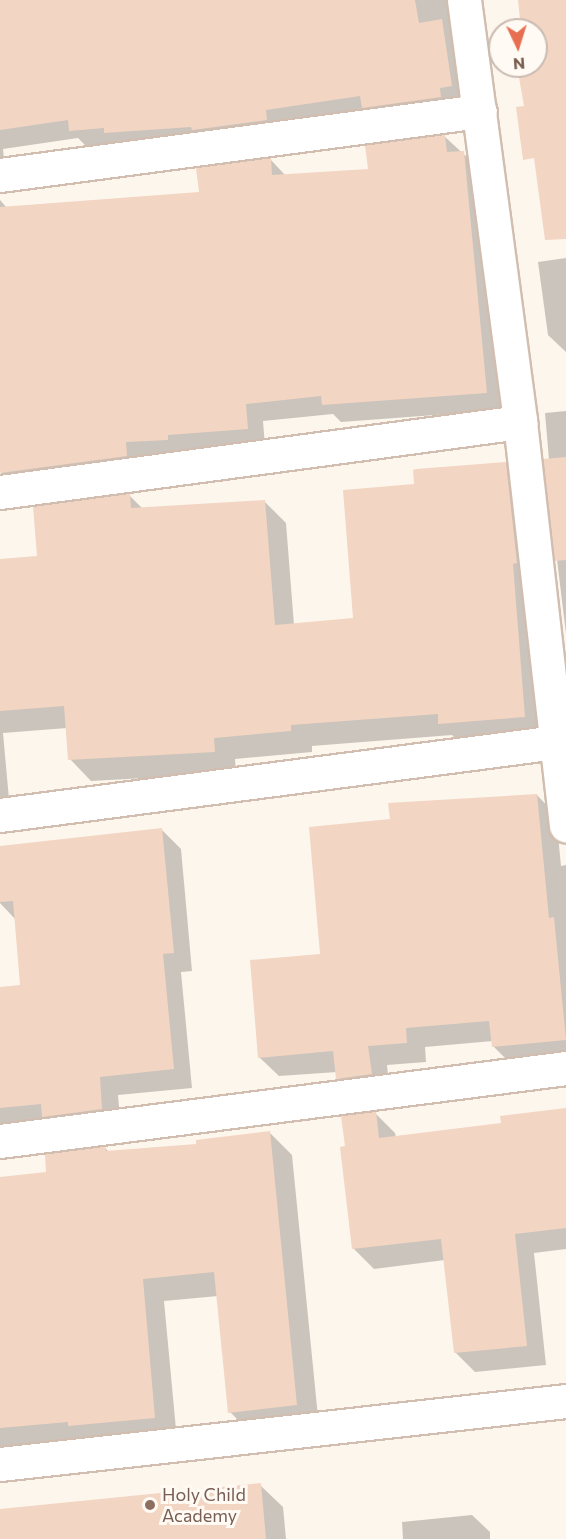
<!DOCTYPE html>
<style>
body{margin:0}
#map{position:relative;width:566px;height:1539px;overflow:hidden;background:#fdf6ec;font-family:Commissioner,sans-serif}
div>[style]{position:absolute}
.shadow>*{inset:0;background:#0003}
.building>*{inset:0;background:#f3d5c3}
.roads{filter:drop-shadow(2px 0 #d1beb0) drop-shadow(-2px 0 #d1beb0) drop-shadow(0 2px #d1beb0) drop-shadow(0 -2px #d1beb0)}
.minor>*{height:33px;margin:-16.5px;padding:0 16.5px;transform-origin:16.5px;border-radius:16.5px;background:#fff}
.dots>*{width:16px;height:16px;translate:-50% -50%;box-sizing:border-box;border:3px solid #fffaf3;border-radius:50%}
span{translate:-50% -50%;white-space:nowrap;text-align:center;line-height:1.15;-webkit-text-stroke:6px #fffaf3;paint-order:stroke}
.education-label{font-size:18px;color:#785e54}
.left{translate:0 -50%;text-align:left}
.north{position:absolute;left:488px;top:18px;width:60px;height:60px;box-sizing:border-box;background:#fffaf3;border:2px solid #cabbb1;border-radius:50%;rotate:176deg;font-size:16px;font-weight:700;line-height:24px;text-align:center;color:#7a5c4d}
.north::after{content:'';display:block;margin:auto;width:21px;height:27px;background:#e76f51;clip-path:polygon(50% 0,100% 100%,50% 72%,0 100%)}
</style>
<div id="map">
<div class="shadow">
<div style="clip-path:polygon(0 0,464px 0,469px 103px,88px 148px,78px 138px,3px 149px,6px 178px,0 185px)"></div>
<div style="clip-path:polygon(444px 136px,481px 170px,503px 410px,341px 422px,333px 414px,263px 421px,265px 446px,20px 490px,0 470px,0 200px,7px 208px,201px 193px,270px 159px,286px 176px,369px 171px)"></div>
<div style="clip-path:polygon(566px 258px,566px 352px,548px 335px,538px 262px)"></div>
<div style="clip-path:polygon(566px 411px,566px 634px,545px 460px,549px 460px,545px 413px)"></div>
<div style="clip-path:polygon(505px 463px,527px 485px,546px 738px,461px 744px,452px 735px,312px 746px,312px 752px,235px 759px,236px 773px,91px 781px,70px 759px,67px 728px,3px 733px,10px 810px,0 811px,0 561px,39px 557px,129px 495px,143px 509px,264px 501px,286px 523px,294px 625px,355px 620px,416px 485px)"></div>
<div style="clip-path:polygon(537px 795px,556px 815px,561px 866px,566px 865px,566px 1061px,513px 1066px,493px 1046px,493px 1041px,425px 1047px,426px 1062px,387px 1065px,390px 1093px,357px 1098px,338px 1078px,337px 1072px,279px 1076px,259px 1057px,321px 956px,391px 821px)"></div>
<div style="clip-path:polygon(162px 830px,181px 849px,192px 971px,181px 972px,192px 1088px,118px 1095px,121px 1128px,0 1128px,0 988px,21px 986px,16px 920px,0 903px,0 847px)"></div>
<div style="clip-path:polygon(566px 1110px,566px 1249px,534px 1253px,546px 1365px,475px 1372px,455px 1352px,445px 1260px,374px 1269px,354px 1249px,347px 1147px,375px 1113px,395px 1133px,396px 1138px,503px 1124px)"></div>
<div style="clip-path:polygon(269px 1132px,292px 1155px,319px 1427px,252px 1434px,230px 1412px,218px 1296px,164px 1301px,177px 1440px,0 1452px,0 1178px,48px 1174px,105px 1148px,109px 1152px,198px 1145px)"></div>
<div style="clip-path:polygon(260px 1485px,283px 1507px,286px 1539px,0 1539px,0 1510px)"></div>
<div style="clip-path:polygon(472px 1515px,490px 1532px,490px 1539px,403px 1539px,402px 1522px)"></div>
</div>
<div class="building">
<div style="clip-path:polygon(0 0,415px 0,419px 23px,442px 19px,452px 86px,440px 88px,441px 97px,362px 108px,360px 96px,266px 110px,267px 120px,192px 130px,191px 127px,104px 133px,104px 128px,69px 131px,68px 120px,0 130px)"></div>
<div style="clip-path:polygon(518px 0,566px 0,566px 239px,545px 240px,534px 158px,523px 160px,516px 107px,524px 106px,517px 66px,536px 66px,536px 30px,521px 30px)"></div>
<div style="clip-path:polygon(445px 135px,447px 152px,464px 151px,487px 393px,322px 405px,321px 396px,246px 404px,248px 429px,168px 435px,168px 440px,126px 442px,127px 456px,0 473px,0 207px,199px 192px,196px 168px,271px 158px,272px 175px,368px 169px,365px 145px)"></div>
<div style="clip-path:polygon(566px 457px,566px 560px,555px 561px,543px 459px)"></div>
<div style="clip-path:polygon(506px 462px,517px 563px,513px 564px,525px 717px,438px 724px,438px 714px,291px 725px,291px 731px,214px 738px,215px 752px,68px 760px,64px 706px,0 711px,0 559px,37px 556px,33px 506px,130px 493px,131px 508px,265px 500px,275px 625px,353px 618px,343px 490px,414px 484px,413px 470px,416px 469px)"></div>
<div style="clip-path:polygon(537px 794px,549px 918px,554px 917px,566px 1040px,492px 1047px,489px 1021px,406px 1028px,407px 1043px,368px 1046px,372px 1074px,336px 1079px,333px 1051px,258px 1058px,250px 960px,320px 954px,309px 827px,390px 819px,388px 803px)"></div>
<div style="clip-path:polygon(162px 828px,174px 953px,163px 954px,174px 1069px,100px 1077px,102px 1109px,42px 1117px,41px 1104px,0 1108px,0 987px,20px 985px,13px 901px,0 902px,0 846px)"></div>
<div style="clip-path:polygon(566px 1108px,566px 1228px,515px 1234px,527px 1346px,454px 1353px,441px 1239px,352px 1249px,340px 1147px,345px 1146px,341px 1116px,376px 1111px,379px 1138px,501px 1123px,500px 1116px)"></div>
<div style="clip-path:polygon(270px 1131px,297px 1405px,228px 1413px,214px 1272px,143px 1279px,155px 1418px,68px 1426px,68px 1422px,0 1428px,0 1177px,46px 1172px,45px 1154px,105px 1146px,106px 1151px,196px 1144px,196px 1140px)"></div>
<div style="clip-path:polygon(261px 1483px,266px 1539px,0 1539px,0 1509px)"></div>
</div>
<div class="roads">
<div class="minor">
<div style="left:464px;top:0;width:426px;rotate:82.4deg"></div>
<div style="left:520px;top:422px;width:406px;rotate:83.5deg"></div>
<div style="left:0;top:175px;width:484px;rotate:-7.6deg"></div>
<div style="left:0;top:492px;width:525px;rotate:-7.67deg"></div>
<div style="left:0;top:815px;width:561px;rotate:-7.48deg"></div>
<div style="left:0;top:1141px;width:571px;rotate:-7.35deg"></div>
<div style="left:0;top:1464px;width:569px;rotate:-6.35deg"></div>
</div>
</div>
<div class="dots">
<div style="left:150px;top:1505px;background:#8d6e63"></div>
</div>
<div class="education-label">
<span class="left" style="left:162px;top:1505px">Holy Child<br>Academy</span>
</div>
<div class="north">N</div>
</div>
